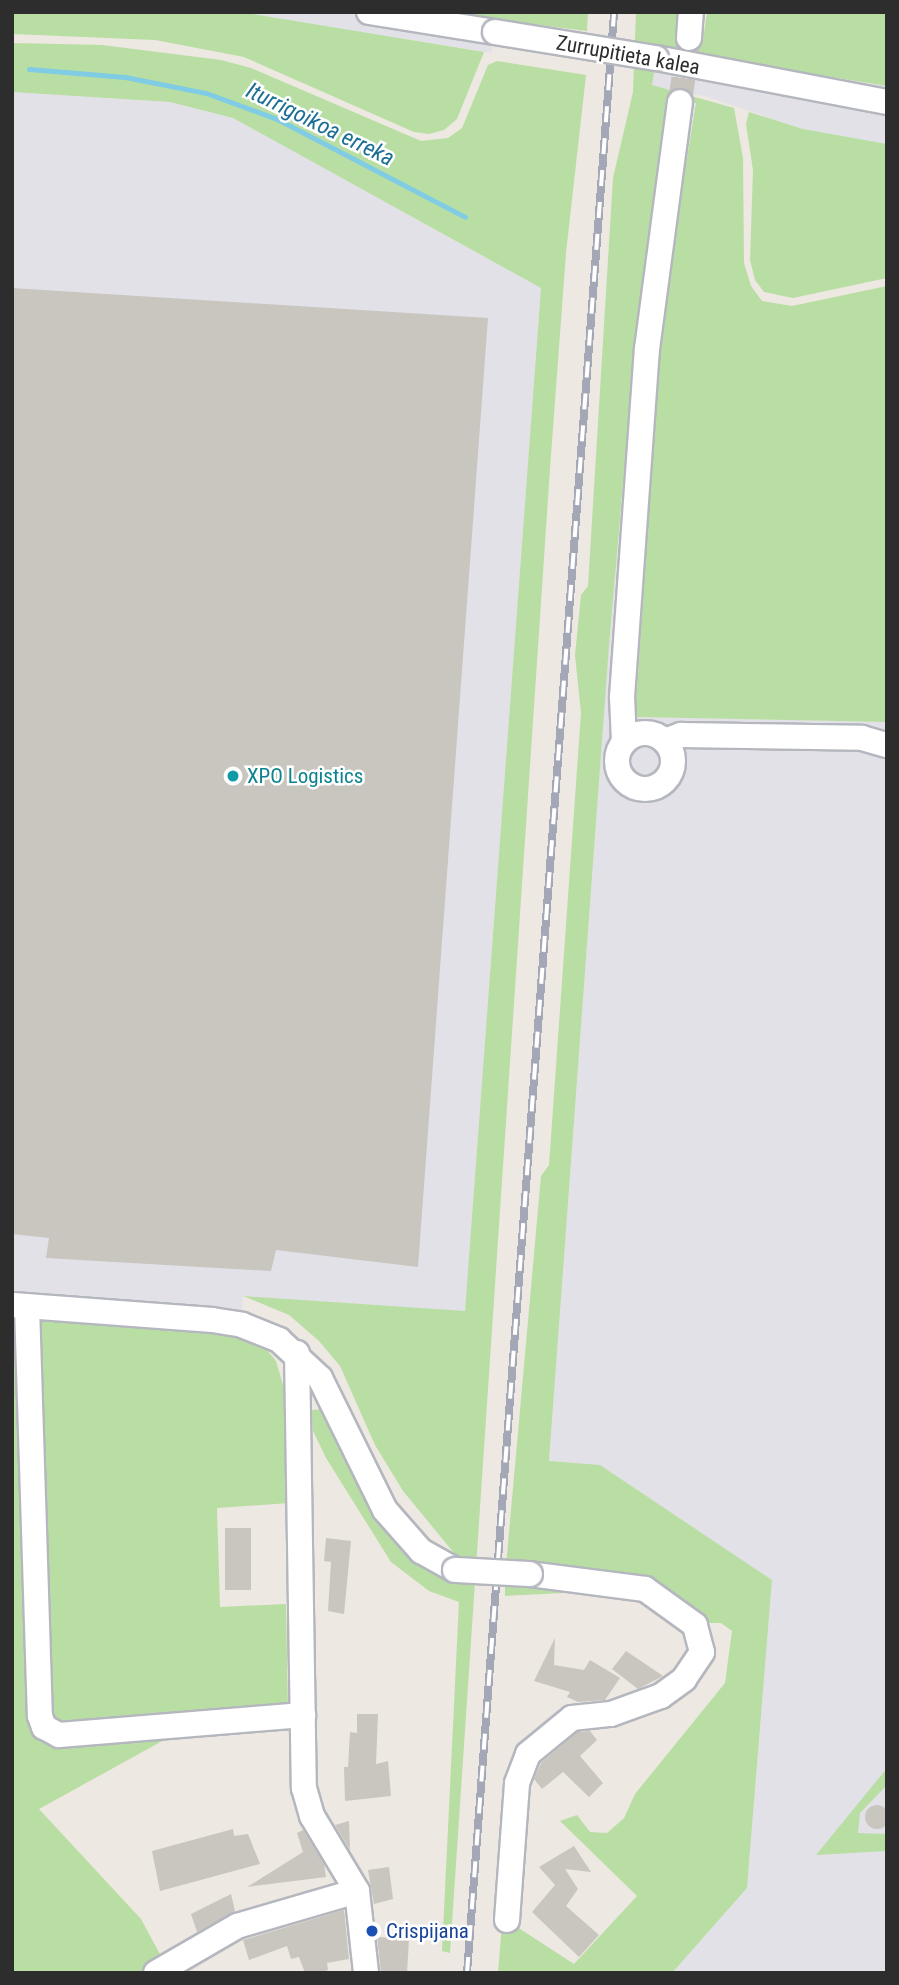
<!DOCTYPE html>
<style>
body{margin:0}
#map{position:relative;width:899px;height:1985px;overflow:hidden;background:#ede8e1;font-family:"Roboto Condensed",sans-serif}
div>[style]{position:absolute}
.industrial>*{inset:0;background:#e2e1e7}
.green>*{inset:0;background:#b9dea3}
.stream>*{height:5px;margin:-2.5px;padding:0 2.5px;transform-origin:2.5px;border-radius:2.5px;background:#7fcce4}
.building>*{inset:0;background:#c9c6bf;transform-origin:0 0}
.round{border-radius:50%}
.minor-tunnel>*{height:24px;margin-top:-12px;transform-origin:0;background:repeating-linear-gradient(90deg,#c7c3bd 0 24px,transparent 0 36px)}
.roads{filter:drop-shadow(2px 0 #b5b7bf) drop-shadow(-2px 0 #b5b7bf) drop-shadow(0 2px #b5b7bf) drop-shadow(0 -2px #b5b7bf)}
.minor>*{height:24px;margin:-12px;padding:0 12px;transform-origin:12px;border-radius:12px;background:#fff}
.minor>.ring{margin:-12px;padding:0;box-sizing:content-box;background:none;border:24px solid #fff;border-radius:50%}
.rail>*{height:8px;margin-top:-4px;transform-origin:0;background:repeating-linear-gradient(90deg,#fff 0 16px,#a4a7b5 0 32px);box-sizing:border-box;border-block:2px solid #a4a7b5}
.bridges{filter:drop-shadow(2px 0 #b5b7bf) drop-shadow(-2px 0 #b5b7bf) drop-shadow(0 2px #b5b7bf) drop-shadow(0 -2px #b5b7bf)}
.minor-bridge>*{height:24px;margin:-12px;padding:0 12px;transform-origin:12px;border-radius:12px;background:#fff}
.dots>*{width:19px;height:19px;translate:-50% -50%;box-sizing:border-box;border:4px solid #fff;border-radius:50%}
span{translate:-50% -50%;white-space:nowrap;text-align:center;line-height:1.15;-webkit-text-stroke:5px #fff;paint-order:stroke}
.street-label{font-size:21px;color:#2d2d2d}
.culture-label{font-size:21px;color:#0d838f}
.left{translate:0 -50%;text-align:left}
.transit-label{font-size:21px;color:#164399}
.water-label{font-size:23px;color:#1b6e94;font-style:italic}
.frame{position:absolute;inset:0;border:14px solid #2d2d2d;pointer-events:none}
</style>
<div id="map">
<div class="industrial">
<div style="clip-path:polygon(241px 12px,575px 12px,568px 27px,497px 17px,491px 53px)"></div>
<div style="clip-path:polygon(657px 48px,887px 86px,887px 144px,803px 129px,705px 96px,662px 90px,652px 85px)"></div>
<div style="clip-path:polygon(12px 92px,170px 102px,233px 118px,541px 288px,465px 1312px,243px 1296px,239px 1336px,12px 1316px)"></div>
<div style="clip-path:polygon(665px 99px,696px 103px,663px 304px,635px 717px,887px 722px,887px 1973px,672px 1973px,747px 1888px,772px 1581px,549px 1461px,609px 646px,636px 333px)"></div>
</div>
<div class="green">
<div style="clip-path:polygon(12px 12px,241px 12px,484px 52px,457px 119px,444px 130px,429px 134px,414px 132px,244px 57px,155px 40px,12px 34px)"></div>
<div style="clip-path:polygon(437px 12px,588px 12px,587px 31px)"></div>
<div style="clip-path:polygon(636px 12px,678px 12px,675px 35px,703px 40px,707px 12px,887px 13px,887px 86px,658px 49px,652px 85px,734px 108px,743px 158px,744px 263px,751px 286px,762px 301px,792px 306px,887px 286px,887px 722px,635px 717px,663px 304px,696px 103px,666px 99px,636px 333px,609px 646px,549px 1461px,600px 1465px,772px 1580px,747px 1888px,672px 1973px,498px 1973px,502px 1924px,511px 1923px,574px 1964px,637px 1896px,560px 1821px,577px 1815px,590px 1832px,607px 1833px,624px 1818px,635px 1794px,725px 1683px,732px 1631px,721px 1623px,701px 1623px,689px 1609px,506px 1566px,541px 1176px,549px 1165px,581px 713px,575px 655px,581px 595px,588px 586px,613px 178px,633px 92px)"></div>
<div style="clip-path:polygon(12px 43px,102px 45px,221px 60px,251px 68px,421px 141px,448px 138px,462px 128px,488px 65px,497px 61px,586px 75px,566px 253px,550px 469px,450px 1953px,442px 1951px,459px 1602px,429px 1591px,391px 1562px,326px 1458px,313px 1431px,311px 1410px,327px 1409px,372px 1507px,397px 1543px,417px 1559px,459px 1559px,403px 1491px,375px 1445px,340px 1366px,319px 1341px,289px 1315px,243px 1296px,465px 1311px,541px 288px,233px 118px,170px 102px,12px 92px)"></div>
<div style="clip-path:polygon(749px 112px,803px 129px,887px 144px,887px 278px,793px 298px,764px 292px,755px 280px,750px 260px,753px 170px,746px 124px)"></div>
<div style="clip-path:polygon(12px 1316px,149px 1324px,239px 1336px,262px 1344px,276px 1361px,285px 1392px,290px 1503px,217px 1508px,220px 1607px,286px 1604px,288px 1711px,184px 1729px,39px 1809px,141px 1919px,170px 1973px,12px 1973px)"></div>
<div style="clip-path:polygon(505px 1581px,583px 1592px,505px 1596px)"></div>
<div style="clip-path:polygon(887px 1768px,887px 1785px,860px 1813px,858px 1833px,887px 1834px,887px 1851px,816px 1855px)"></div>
</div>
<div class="stream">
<div style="left:29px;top:69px;width:96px;rotate:4.8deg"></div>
<div style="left:125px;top:77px;width:83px;rotate:11.2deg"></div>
<div style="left:206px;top:93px;width:76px;rotate:20.1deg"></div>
<div style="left:277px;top:119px;width:212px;rotate:27.5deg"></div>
</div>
<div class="building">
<div style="clip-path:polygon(12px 288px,488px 318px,418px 1267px,276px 1250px,271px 1271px,46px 1258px,49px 1238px,12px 1234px)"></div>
<div style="left:225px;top:1528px;width:26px;height:62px"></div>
<div style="clip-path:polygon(326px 1538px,351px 1541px,344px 1614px,328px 1611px,331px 1562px,324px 1561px)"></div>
<div style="clip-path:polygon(555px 1638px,554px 1665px,584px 1670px,590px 1660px,620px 1678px,605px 1700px,578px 1702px,567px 1697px,570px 1692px,534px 1681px)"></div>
<div style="clip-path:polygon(626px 1651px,641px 1661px,663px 1676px,638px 1689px,612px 1669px)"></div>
<div style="clip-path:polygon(357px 1714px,378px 1714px,376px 1764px,388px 1761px,391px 1796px,345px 1801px,344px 1767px,348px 1767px,350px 1732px,357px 1733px)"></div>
<div style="clip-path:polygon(590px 1731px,597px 1740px,580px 1756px,603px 1783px,589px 1797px,563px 1772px,542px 1789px,534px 1779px,541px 1763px,578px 1732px)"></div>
<div class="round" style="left:865px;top:1805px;width:24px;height:24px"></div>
<div style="clip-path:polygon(349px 1821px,350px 1850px,335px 1825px)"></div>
<div style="clip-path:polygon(233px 1829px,234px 1836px,248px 1834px,260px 1864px,160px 1891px,152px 1851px)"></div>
<div style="clip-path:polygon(303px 1830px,324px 1864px,326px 1877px,247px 1887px,303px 1852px,297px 1833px)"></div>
<div style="clip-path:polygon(574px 1846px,591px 1872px,565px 1869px,578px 1889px,566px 1906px,599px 1935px,579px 1957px,532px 1912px,555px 1885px,539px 1867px)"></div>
<div style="clip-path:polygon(389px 1867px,393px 1899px,374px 1904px,368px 1870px)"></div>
<div style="clip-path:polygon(231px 1894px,235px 1911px,197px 1932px,191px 1914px)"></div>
<div style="clip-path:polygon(344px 1910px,349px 1959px,327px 1963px,328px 1970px,320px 1973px,305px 1973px,299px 1957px,291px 1959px,287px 1946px,249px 1960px,243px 1940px)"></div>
<div style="clip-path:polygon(377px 1937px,409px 1939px,407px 1973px,381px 1973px)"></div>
</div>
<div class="minor-tunnel">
<div style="left:680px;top:102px;width:65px;rotate:-82deg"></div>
</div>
<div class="roads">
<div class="minor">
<div style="left:369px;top:12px;width:128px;rotate:9deg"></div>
<div style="left:689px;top:38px;width:26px;rotate:-86deg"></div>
<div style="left:656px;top:58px;width:235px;rotate:10.8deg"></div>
<div class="ring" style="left:617px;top:733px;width:32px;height:32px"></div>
<div style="left:665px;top:741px;width:17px;rotate:-21deg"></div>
<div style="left:681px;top:735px;width:181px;rotate:0.9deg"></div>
<div style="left:862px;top:738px;width:26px;rotate:16deg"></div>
<div style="left:624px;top:742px;width:45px;rotate:-92.5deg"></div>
<div style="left:622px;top:697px;width:349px;rotate:-85.9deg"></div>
<div style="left:647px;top:349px;width:249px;rotate:-82.4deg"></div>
<div style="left:13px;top:1305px;width:200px;rotate:4.3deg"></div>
<div style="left:212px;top:1320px;width:30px;rotate:9deg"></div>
<div style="left:242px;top:1325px;width:40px;rotate:22deg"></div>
<div style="left:279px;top:1340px;width:56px;rotate:42.8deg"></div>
<div style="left:320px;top:1378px;width:147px;rotate:63.8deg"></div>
<div style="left:385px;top:1510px;width:55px;rotate:48.7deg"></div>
<div style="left:421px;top:1551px;width:39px;rotate:29deg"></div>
<div style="left:27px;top:1306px;width:410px;rotate:88.2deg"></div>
<div style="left:40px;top:1716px;width:12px;rotate:70deg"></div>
<div style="left:44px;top:1727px;width:17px;rotate:28deg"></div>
<div style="left:59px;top:1735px;width:245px;rotate:-4.7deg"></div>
<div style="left:297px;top:1353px;width:435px;rotate:89.1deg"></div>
<div style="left:304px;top:1788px;width:29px;rotate:74deg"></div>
<div style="left:312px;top:1816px;width:87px;rotate:59deg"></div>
<div style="left:357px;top:1891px;width:82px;rotate:83.7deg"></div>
<div style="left:507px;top:1920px;width:137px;rotate:-85.8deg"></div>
<div style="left:517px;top:1783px;width:31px;rotate:-69deg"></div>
<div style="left:528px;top:1754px;width:57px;rotate:-39.3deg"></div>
<div style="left:572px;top:1718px;width:39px;rotate:-6deg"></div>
<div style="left:611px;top:1714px;width:53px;rotate:-19.8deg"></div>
<div style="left:661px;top:1696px;width:29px;rotate:-36deg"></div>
<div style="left:684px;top:1679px;width:32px;rotate:-56deg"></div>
<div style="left:702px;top:1652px;width:28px;rotate:-105deg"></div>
<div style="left:695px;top:1625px;width:62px;rotate:-144.2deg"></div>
<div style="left:645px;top:1589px;width:116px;rotate:-172.6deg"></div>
<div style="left:156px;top:1973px;width:94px;rotate:-30.1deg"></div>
<div style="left:237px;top:1926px;width:125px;rotate:-16.3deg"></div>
</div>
</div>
<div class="rail">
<div style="left:467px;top:1973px;width:1967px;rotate:-85.71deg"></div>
</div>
<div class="bridges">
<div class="minor-bridge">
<div style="left:495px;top:32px;width:163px;rotate:9.2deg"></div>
<div style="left:455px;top:1570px;width:75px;rotate:3.1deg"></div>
</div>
</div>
<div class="dots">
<div style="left:233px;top:776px;background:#0f9aa8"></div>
<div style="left:372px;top:1931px;background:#1a4fb4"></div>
</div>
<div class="street-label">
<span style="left:628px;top:55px;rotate:10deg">Zurrupitieta kalea</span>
</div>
<div class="culture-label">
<span class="left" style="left:247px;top:776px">XPO Logistics</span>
</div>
<div class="transit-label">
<span class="left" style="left:386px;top:1931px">Crispijana</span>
</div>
<div class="water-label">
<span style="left:320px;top:125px;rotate:26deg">Iturrigoikoa erreka</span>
</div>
<div class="frame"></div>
</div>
